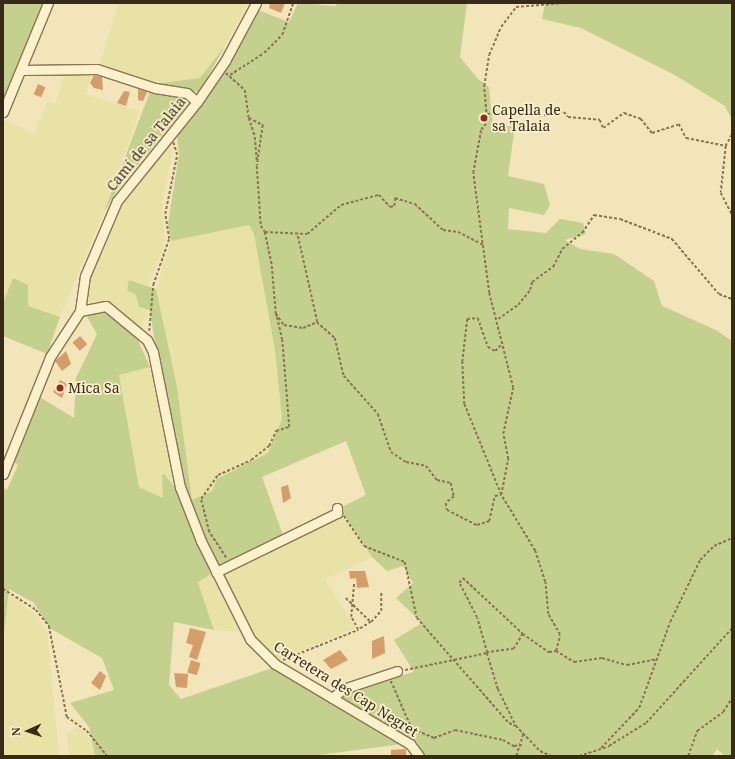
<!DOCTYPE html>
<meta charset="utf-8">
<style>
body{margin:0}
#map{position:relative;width:735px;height:759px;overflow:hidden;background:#f2e5b9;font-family:"Noto Serif",serif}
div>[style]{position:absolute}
.farmland>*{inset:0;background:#e8e2a6}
.green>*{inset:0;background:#c4d08d}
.building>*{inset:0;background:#d49e6b;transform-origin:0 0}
.path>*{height:1.5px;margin-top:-0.75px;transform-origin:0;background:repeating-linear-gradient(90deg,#8a7452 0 3px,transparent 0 5px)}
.roads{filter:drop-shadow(1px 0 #8a7452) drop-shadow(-1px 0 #8a7452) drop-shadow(0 1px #8a7452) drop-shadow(0 -1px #8a7452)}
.minor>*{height:9px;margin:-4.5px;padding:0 4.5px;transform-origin:4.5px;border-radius:4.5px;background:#fcf1cd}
.dots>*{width:11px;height:11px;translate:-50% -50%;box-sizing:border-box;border:2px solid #f9eeca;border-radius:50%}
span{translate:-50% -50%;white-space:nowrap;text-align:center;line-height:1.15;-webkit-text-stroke:3.5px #f9eeca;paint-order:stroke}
.poi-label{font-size:14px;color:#372a19}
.left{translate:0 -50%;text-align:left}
.street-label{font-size:14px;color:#372a19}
.frame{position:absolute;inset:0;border:4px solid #372a19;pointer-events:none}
.north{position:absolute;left:8px;top:711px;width:40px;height:40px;-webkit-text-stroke:3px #f9eeca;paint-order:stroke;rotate:267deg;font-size:11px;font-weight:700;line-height:16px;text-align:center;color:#372a19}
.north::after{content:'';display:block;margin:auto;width:14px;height:18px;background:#372a19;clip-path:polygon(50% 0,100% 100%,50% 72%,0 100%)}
</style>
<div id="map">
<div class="farmland">
<div style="clip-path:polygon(118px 3px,248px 3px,225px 46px,200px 78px,153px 84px,99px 67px)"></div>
<div style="clip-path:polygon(93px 71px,85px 94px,140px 111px,104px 212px,60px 317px,28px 306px,28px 285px,13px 278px,3px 303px,3px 125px,5px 120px,34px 134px,48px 102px,55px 104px,66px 72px)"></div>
<div style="clip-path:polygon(170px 142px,172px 155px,162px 203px,165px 243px,148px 286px,129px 280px,127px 289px,136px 295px,139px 307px,148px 309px,141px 328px,117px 307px,89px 302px,84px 296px,112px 219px)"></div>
<div style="clip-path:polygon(249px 225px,254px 234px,275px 350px,282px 419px,268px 453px,217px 479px,212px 491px,192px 500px,177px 387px,156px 289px,171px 241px)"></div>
<div style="clip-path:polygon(150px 367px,175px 488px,165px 475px,163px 498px,139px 487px,119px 375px)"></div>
<div style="clip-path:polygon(343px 513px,372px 557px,325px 580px,356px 628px,276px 661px,252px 638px,220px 573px)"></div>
<div style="clip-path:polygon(211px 574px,241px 632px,214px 630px,198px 581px)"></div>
<div style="clip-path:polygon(8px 595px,33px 612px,47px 630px,59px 756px,3px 756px,3px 642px)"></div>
<div style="clip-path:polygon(77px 727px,92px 741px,95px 756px,69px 756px,67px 734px)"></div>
</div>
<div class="green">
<div style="clip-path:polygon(3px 3px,44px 3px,3px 104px)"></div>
<div style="clip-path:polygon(298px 3px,335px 6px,338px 3px,467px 3px,460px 57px,478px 79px,489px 87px,493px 127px,515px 126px,508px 176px,544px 184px,550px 205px,544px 215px,509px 208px,508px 229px,546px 233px,560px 219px,583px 223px,586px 234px,565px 240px,580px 249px,614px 254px,654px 281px,662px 306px,716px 330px,732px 341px,732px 756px,725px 756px,717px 749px,712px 756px,424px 756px,417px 742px,340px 698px,346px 691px,414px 672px,394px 640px,422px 623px,396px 598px,413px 583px,403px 566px,387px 571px,372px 557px,340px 508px,366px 495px,346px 441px,262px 477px,283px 535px,217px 568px,189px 509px,160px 378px,150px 310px,139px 307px,136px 295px,127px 290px,129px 280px,156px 289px,177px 387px,192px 500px,212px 491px,217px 479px,268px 453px,282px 419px,275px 350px,254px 234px,249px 225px,171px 241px,168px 224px,179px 154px,177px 135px,221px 78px,258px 10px,289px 22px)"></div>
<div style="clip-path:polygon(545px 3px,732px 3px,732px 120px,725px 106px,673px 74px,581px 28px,542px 19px)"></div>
<div style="clip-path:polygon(225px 46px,199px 92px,153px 84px,200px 78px)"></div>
<div style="clip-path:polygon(151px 89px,191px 100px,119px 188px,104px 212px)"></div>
<div style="clip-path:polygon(13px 278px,28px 285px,28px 306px,60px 317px,47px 354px,3px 336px,3px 303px)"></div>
<div style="clip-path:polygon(97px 311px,110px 313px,135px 334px,150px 367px,119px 375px,139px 487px,163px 498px,162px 474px,165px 475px,175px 488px,211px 574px,198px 582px,214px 630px,174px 622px,169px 685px,181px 699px,272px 668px,402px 744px,312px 756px,95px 756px,89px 727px,70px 703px,114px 690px,102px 658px,51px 629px,34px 603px,9px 589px,3px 642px,3px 488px,7px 490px,18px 465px,14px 462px,38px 396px,74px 418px,76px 378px,97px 334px,86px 315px)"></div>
</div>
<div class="building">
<div style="clip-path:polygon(270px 3px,285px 3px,281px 13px,269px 8px)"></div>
<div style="clip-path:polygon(94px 75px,102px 77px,103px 90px,94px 88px,90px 83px)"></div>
<div style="left:38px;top:84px;width:8px;height:11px;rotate:23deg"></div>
<div style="clip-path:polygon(138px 89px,147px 92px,143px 101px,138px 100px)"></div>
<div style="clip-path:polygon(124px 91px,130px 92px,126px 106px,117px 103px)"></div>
<div style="left:80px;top:336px;width:11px;height:10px;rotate:49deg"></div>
<div style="clip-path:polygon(66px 351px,71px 364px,62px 371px,55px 361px)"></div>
<div style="clip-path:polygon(60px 380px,67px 384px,62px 398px,53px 392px)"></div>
<div style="clip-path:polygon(288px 485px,291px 498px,283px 503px,281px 487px)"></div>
<div style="clip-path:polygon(349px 571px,365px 571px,369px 587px,357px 588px,356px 578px,350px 579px)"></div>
<div style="clip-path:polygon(190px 628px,206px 632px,197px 660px,189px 657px,193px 645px,186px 643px)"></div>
<div style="clip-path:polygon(384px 636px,385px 653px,372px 659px,372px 641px)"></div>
<div style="clip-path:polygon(340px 650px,348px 660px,331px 669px,323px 660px)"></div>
<div style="left:191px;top:660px;width:10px;height:13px;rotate:17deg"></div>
<div style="clip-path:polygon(100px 671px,106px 676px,100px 690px,91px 683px)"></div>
<div style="clip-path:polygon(174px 673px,188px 674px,187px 688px,176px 687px)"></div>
<div style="clip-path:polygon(406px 749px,406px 756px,391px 756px,391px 750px)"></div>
</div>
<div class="path">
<div style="left:226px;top:73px;width:25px;rotate:42deg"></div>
<div style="left:245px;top:90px;width:28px;rotate:82deg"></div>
<div style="left:249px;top:118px;width:16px;rotate:27deg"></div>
<div style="left:263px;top:125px;width:41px;rotate:98.3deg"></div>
<div style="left:257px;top:166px;width:60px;rotate:86.2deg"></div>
<div style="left:261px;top:226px;width:7px;rotate:56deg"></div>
<div style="left:265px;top:232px;width:42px;rotate:2.7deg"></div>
<div style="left:307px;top:234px;width:45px;rotate:-40.5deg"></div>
<div style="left:341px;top:205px;width:39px;rotate:-15deg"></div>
<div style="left:379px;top:195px;width:16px;rotate:47deg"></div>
<div style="left:390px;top:207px;width:4px;rotate:-14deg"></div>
<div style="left:394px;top:206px;width:8px;rotate:-83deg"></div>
<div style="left:395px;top:198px;width:21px;rotate:17deg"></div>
<div style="left:415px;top:204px;width:38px;rotate:43deg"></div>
<div style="left:443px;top:230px;width:15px;rotate:8deg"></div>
<div style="left:458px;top:232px;width:28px;rotate:27deg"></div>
<div style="left:230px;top:75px;width:40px;rotate:-32.9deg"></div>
<div style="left:264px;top:53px;width:25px;rotate:-45deg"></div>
<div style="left:282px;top:35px;width:34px;rotate:-71deg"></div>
<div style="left:487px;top:114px;width:38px;rotate:-5deg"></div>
<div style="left:525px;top:111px;width:15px;rotate:20deg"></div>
<div style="left:539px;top:116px;width:25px;rotate:-9deg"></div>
<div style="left:564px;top:112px;width:6px;rotate:51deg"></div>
<div style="left:568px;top:117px;width:32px;rotate:5deg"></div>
<div style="left:600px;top:120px;width:9px;rotate:69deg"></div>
<div style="left:603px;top:128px;width:26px;rotate:-36deg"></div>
<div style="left:624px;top:113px;width:18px;rotate:19deg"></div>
<div style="left:641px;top:119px;width:18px;rotate:52deg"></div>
<div style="left:652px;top:133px;width:28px;rotate:-18deg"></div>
<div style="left:679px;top:124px;width:16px;rotate:63deg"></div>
<div style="left:686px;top:138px;width:41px;rotate:11.3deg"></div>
<div style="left:249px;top:118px;width:20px;rotate:72deg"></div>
<div style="left:255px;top:137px;width:25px;rotate:85deg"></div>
<div style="left:732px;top:135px;width:13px;rotate:119deg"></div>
<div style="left:726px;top:146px;width:47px;rotate:96.1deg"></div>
<div style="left:721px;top:193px;width:25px;rotate:63deg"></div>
<div style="left:265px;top:232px;width:35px;rotate:78deg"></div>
<div style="left:272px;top:266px;width:48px;rotate:85.2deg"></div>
<div style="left:276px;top:314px;width:14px;rotate:54deg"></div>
<div style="left:284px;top:325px;width:19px;rotate:9deg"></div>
<div style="left:303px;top:328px;width:15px;rotate:-23deg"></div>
<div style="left:317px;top:322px;width:91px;rotate:-102.7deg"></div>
<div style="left:498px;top:319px;width:24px;rotate:-35deg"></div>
<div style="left:518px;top:305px;width:19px;rotate:-51deg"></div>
<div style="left:530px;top:290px;width:8px;rotate:-76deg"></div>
<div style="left:532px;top:282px;width:26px;rotate:-36deg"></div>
<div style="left:553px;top:267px;width:20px;rotate:-63deg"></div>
<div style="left:562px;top:249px;width:26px;rotate:-39deg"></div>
<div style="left:582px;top:233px;width:22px;rotate:-56deg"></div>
<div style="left:594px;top:215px;width:26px;rotate:9deg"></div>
<div style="left:620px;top:219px;width:56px;rotate:21deg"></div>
<div style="left:672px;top:239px;width:72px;rotate:49.5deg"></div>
<div style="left:719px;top:294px;width:14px;rotate:21deg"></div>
<div style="left:317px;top:322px;width:24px;rotate:42deg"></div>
<div style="left:335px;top:338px;width:39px;rotate:77deg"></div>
<div style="left:344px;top:376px;width:51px;rotate:48.2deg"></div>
<div style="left:378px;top:414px;width:40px;rotate:71.1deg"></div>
<div style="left:391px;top:452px;width:18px;rotate:34deg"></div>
<div style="left:406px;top:462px;width:20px;rotate:11deg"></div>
<div style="left:426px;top:466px;width:18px;rotate:52deg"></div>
<div style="left:437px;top:480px;width:14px;rotate:12deg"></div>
<div style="left:451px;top:483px;width:14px;rotate:78deg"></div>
<div style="left:454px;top:497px;width:10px;rotate:143deg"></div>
<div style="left:446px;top:503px;width:7px;rotate:82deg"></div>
<div style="left:447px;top:510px;width:34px;rotate:27deg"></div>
<div style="left:477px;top:525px;width:13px;rotate:-18deg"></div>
<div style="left:489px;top:521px;width:26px;rotate:-77deg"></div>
<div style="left:495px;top:496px;width:6px;rotate:-9deg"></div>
<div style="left:501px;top:495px;width:98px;rotate:-112.1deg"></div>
<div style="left:464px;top:404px;width:42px;rotate:-92.7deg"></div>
<div style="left:462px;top:362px;width:43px;rotate:-83.4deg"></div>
<div style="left:467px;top:319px;width:11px;rotate:-5deg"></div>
<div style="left:478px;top:318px;width:31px;rotate:71deg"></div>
<div style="left:488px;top:347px;width:8px;rotate:30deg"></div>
<div style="left:495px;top:351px;width:11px;rotate:-45deg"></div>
<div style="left:149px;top:331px;width:46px;rotate:-85deg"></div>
<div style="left:153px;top:285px;width:49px;rotate:-70.8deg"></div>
<div style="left:169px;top:239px;width:25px;rotate:-99deg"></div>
<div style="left:165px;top:214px;width:60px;rotate:-78.5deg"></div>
<div style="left:177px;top:155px;width:13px;rotate:-108deg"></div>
<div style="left:344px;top:516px;width:36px;rotate:56deg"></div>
<div style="left:364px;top:546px;width:44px;rotate:21.3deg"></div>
<div style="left:405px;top:562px;width:57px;rotate:77.9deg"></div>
<div style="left:417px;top:618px;width:140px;rotate:48.8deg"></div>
<div style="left:509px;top:723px;width:8px;rotate:23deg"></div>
<div style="left:226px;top:558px;width:31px;rotate:-123deg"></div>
<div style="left:209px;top:532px;width:34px;rotate:-104deg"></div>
<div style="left:201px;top:499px;width:29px;rotate:-55deg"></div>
<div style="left:218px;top:475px;width:36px;rotate:-24deg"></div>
<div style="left:251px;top:460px;width:23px;rotate:-38deg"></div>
<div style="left:269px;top:446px;width:17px;rotate:-65deg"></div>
<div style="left:276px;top:431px;width:14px;rotate:-17deg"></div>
<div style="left:289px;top:427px;width:87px;rotate:-94.6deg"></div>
<div style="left:282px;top:340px;width:27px;rotate:-103deg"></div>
<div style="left:3px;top:589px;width:39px;rotate:32deg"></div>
<div style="left:36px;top:610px;width:21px;rotate:51deg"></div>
<div style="left:49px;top:626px;width:93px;rotate:78.8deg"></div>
<div style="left:67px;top:717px;width:24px;rotate:35deg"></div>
<div style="left:87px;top:731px;width:32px;rotate:51deg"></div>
<div style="left:346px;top:598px;width:35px;rotate:44deg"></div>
<div style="left:371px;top:622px;width:15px;rotate:148deg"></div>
<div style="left:371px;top:622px;width:15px;rotate:-48deg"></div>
<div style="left:381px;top:611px;width:19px;rotate:-90deg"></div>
<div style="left:523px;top:634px;width:17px;rotate:121deg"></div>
<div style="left:514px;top:649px;width:27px;rotate:172deg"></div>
<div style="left:487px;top:653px;width:36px;rotate:-106deg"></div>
<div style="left:477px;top:618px;width:39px;rotate:-117deg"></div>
<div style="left:459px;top:583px;width:6px;rotate:-51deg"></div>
<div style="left:463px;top:578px;width:82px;rotate:43deg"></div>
<div style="left:523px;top:634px;width:32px;rotate:35deg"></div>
<div style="left:549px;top:652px;width:7px;rotate:-8deg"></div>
<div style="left:556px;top:651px;width:16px;rotate:-76deg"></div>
<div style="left:560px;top:635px;width:24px;rotate:-120deg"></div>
<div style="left:548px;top:614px;width:32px;rotate:-95deg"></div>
<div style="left:545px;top:582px;width:33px;rotate:-108deg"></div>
<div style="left:535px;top:551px;width:66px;rotate:-121.3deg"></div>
<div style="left:501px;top:495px;width:37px;rotate:-79deg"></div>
<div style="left:508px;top:459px;width:25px;rotate:-101deg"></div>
<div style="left:503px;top:434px;width:47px;rotate:-77.7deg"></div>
<div style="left:513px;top:388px;width:98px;rotate:-104.2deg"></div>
<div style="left:489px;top:293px;width:121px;rotate:-97.6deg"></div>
<div style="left:473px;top:173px;width:44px;rotate:-79.5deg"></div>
<div style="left:481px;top:130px;width:10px;rotate:-53deg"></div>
<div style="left:487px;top:122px;width:36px;rotate:-95deg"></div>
<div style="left:484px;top:86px;width:31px;rotate:-81deg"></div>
<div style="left:489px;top:55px;width:30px;rotate:-67deg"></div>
<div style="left:501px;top:27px;width:25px;rotate:-53deg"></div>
<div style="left:516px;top:7px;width:48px;rotate:-4.8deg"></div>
<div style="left:556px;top:651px;width:21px;rotate:31deg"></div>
<div style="left:574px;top:662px;width:28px;rotate:-8deg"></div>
<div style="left:602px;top:658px;width:26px;rotate:16deg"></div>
<div style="left:627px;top:665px;width:31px;rotate:-11deg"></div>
<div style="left:283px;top:660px;width:81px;rotate:-21.8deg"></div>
<div style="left:358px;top:630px;width:15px;rotate:-118deg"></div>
<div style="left:351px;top:617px;width:35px;rotate:-85deg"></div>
<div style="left:405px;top:670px;width:84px;rotate:-11.7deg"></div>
<div style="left:487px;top:653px;width:38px;rotate:73deg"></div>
<div style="left:498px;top:689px;width:41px;rotate:64.1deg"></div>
<div style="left:516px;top:726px;width:35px;rotate:46deg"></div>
<div style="left:540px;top:751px;width:12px;rotate:24deg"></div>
<div style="left:391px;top:681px;width:52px;rotate:66.4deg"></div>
<div style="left:405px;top:731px;width:8px;rotate:-14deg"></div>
<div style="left:413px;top:729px;width:23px;rotate:23deg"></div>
<div style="left:434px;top:738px;width:22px;rotate:-21deg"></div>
<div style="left:455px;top:730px;width:49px;rotate:11.8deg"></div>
<div style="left:503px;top:740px;width:13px;rotate:29deg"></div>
<div style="left:514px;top:746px;width:8px;rotate:-7deg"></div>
<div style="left:601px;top:748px;width:55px;rotate:-46.5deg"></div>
<div style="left:639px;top:708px;width:91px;rotate:-70.2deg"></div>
<div style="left:670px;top:622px;width:69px;rotate:-64.2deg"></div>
<div style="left:700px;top:560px;width:20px;rotate:-45deg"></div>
<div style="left:714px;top:546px;width:20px;rotate:-24deg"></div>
<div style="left:516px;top:756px;width:23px;rotate:-72deg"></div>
<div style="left:579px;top:756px;width:32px;rotate:-18deg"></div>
<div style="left:609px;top:746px;width:44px;rotate:-31.9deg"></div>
<div style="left:646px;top:723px;width:128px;rotate:-47.8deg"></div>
<div style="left:688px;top:756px;width:27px;rotate:-70deg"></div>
<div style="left:697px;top:731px;width:32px;rotate:-36deg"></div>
<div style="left:723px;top:712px;width:17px;rotate:-57deg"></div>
</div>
<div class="roads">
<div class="minor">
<div style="left:21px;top:70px;width:76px;rotate:-0.8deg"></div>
<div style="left:97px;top:69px;width:61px;rotate:18.1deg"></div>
<div style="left:155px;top:88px;width:32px;rotate:9deg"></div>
<div style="left:187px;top:93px;width:13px;rotate:42deg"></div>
<div style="left:3px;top:112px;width:118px;rotate:-67.6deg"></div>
<div style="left:80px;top:311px;width:26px;rotate:-11deg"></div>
<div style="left:106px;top:306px;width:53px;rotate:39.7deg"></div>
<div style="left:147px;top:340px;width:13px;rotate:63deg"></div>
<div style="left:153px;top:352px;width:138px;rotate:78.7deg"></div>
<div style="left:180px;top:487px;width:58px;rotate:68.7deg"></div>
<div style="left:201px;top:541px;width:110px;rotate:63.4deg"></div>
<div style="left:250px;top:639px;width:35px;rotate:45deg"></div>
<div style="left:275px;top:664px;width:157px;rotate:30.7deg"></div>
<div style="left:410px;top:744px;width:15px;rotate:53deg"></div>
<div style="left:80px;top:311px;width:35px;rotate:-82deg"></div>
<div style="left:85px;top:276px;width:82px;rotate:-66.9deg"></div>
<div style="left:117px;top:201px;width:127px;rotate:-51.1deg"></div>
<div style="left:197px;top:102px;width:50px;rotate:-55.7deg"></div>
<div style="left:225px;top:61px;width:66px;rotate:-61.9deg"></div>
<div style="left:3px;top:474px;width:126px;rotate:-68.1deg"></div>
<div style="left:50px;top:357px;width:55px;rotate:-56.9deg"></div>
<div style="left:216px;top:572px;width:135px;rotate:-26deg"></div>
<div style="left:337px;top:513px;width:5px;rotate:-90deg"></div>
<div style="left:332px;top:698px;width:14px;rotate:-39deg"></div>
<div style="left:343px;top:689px;width:57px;rotate:-18.4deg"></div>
</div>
</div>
<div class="dots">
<div style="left:484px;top:118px;background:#9f251d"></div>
<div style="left:60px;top:388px;background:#9f251d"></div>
</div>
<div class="poi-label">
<span class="left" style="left:492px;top:118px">Capella de<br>sa Talaia</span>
<span class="left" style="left:68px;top:388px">Mica Sa</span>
</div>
<div class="street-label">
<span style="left:146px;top:144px;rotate:-51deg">Camí de sa Talaia</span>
<span style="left:346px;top:689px;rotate:32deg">Carretera des Cap Negret</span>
</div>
<div class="frame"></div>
<div class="north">N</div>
</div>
